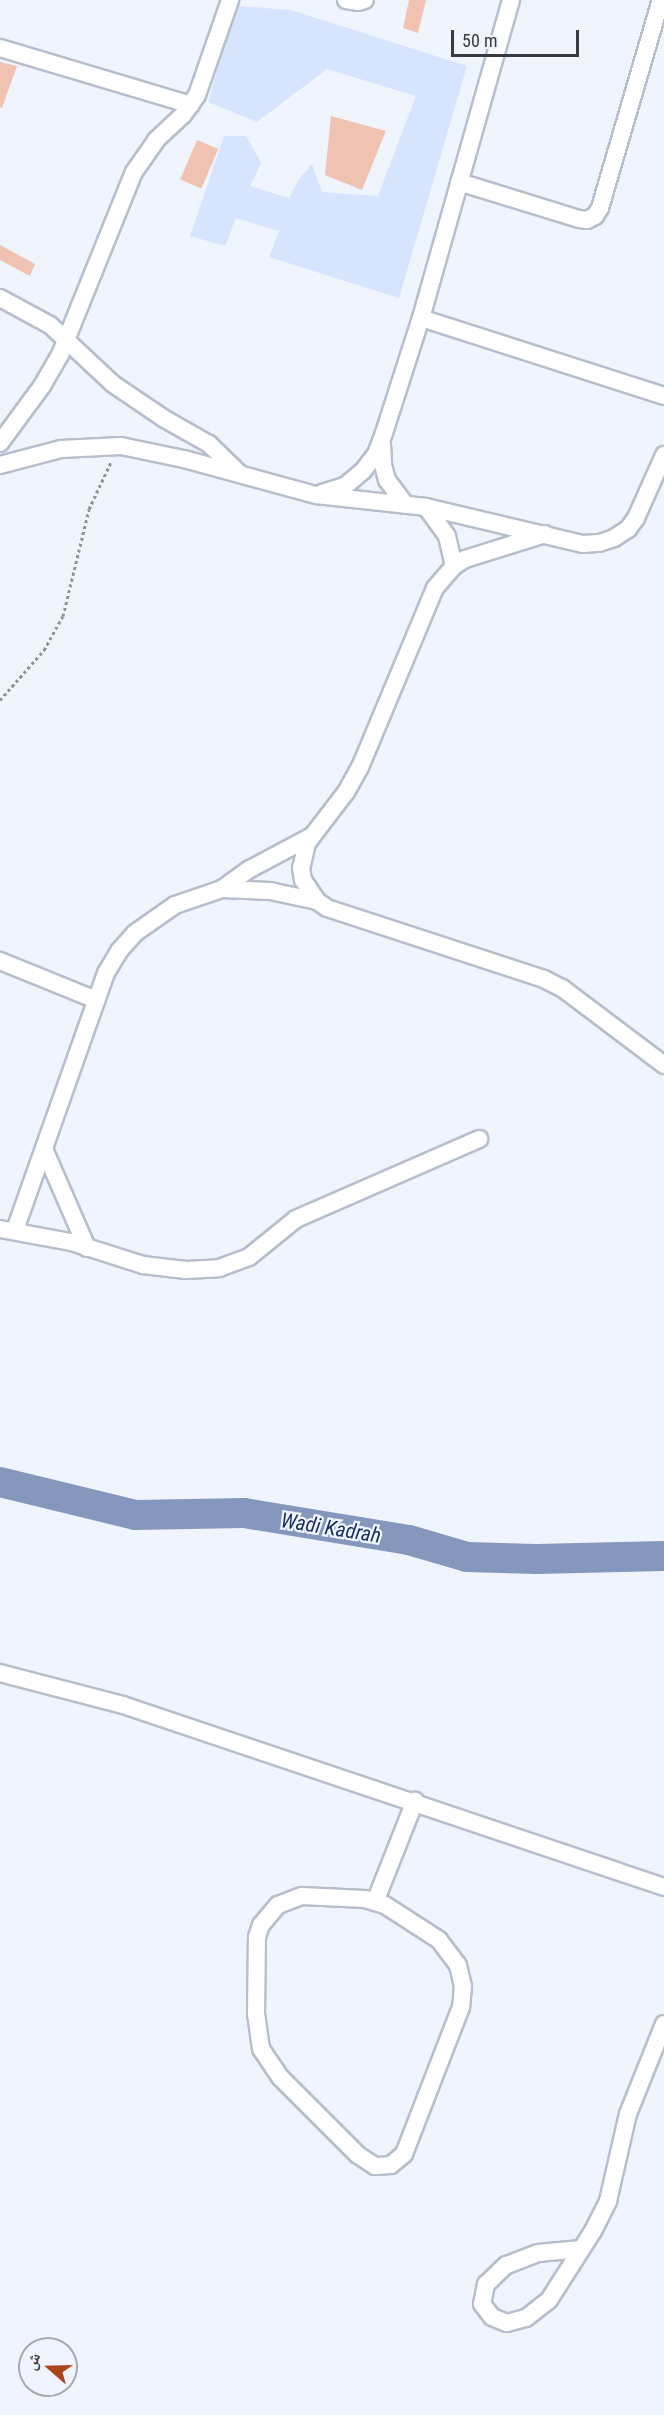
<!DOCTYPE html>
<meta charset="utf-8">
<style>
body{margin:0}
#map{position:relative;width:664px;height:2415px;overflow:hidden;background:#f0f4fd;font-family:"Roboto Condensed","Noto Naskh Arabic",sans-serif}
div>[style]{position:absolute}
.green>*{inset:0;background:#d7e4fd}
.river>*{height:30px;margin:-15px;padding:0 15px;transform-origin:15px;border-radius:15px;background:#8597bc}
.building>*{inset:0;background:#f0c2b1;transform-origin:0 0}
.path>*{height:3px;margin-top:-1.5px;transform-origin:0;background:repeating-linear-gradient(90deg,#8e9299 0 3px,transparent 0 6px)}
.roads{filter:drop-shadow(2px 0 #b7becc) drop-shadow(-2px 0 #b7becc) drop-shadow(0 2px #b7becc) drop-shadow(0 -2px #b7becc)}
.street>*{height:16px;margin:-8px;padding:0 8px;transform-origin:8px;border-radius:8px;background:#fff}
span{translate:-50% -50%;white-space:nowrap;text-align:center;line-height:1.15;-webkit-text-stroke:4.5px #f0f4fd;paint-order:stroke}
.water-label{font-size:21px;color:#192e5d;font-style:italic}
.north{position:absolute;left:18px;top:2337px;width:60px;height:60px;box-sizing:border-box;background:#f0f4fd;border:2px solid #a6aab2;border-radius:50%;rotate:290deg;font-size:16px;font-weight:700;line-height:24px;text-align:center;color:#383b41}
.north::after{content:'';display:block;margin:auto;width:21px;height:27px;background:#aa441a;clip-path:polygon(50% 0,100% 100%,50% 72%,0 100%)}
.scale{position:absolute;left:451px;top:30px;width:128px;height:27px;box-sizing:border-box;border:3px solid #383b41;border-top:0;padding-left:8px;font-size:18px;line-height:21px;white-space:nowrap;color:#383b41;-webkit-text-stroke:4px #f0f4fd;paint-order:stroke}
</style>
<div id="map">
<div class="green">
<div style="clip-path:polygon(236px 6px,291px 10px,467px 66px,399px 298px,269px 257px,279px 231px,236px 218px,225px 246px,190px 236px,224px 136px,246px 136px,261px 163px,250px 186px,289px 198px,299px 179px,312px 164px,322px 192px,378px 196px,416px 96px,327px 69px,257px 122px,208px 102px)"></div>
</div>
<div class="river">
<div style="left:0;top:1482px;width:139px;rotate:13.7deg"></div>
<div style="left:135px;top:1515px;width:109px;rotate:-1.1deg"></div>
<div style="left:244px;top:1513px;width:167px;rotate:9.3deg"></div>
<div style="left:409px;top:1540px;width:60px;rotate:16.3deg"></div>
<div style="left:467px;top:1557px;width:70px;rotate:1.6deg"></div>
<div style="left:537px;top:1559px;width:127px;rotate:-1.4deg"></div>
</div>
<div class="building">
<div style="clip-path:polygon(409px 0,426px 0,418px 33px,403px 28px)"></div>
<div style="clip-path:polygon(0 62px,17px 66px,2px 108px,0 107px)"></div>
<div style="clip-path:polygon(331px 116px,386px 131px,362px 190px,325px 175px)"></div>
<div style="left:197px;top:140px;width:23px;height:43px;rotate:23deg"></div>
<div style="clip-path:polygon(0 245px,35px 264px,30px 276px,0 260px)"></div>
</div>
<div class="path">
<div style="left:0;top:700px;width:67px;rotate:-48.7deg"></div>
<div style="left:44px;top:650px;width:39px;rotate:-61deg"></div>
<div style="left:63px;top:616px;width:110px;rotate:-76.3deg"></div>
<div style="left:89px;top:509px;width:52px;rotate:-64.9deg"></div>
</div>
<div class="roads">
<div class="street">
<div style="left:346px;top:0;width:12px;rotate:9deg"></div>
<div style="left:358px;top:2px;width:7px;rotate:-16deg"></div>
<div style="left:0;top:48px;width:199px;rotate:16.6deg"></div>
<div style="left:459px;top:182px;width:126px;rotate:17.1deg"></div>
<div style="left:579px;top:219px;width:8px;rotate:7deg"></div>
<div style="left:587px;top:220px;width:9px;rotate:-27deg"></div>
<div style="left:595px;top:216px;width:9px;rotate:-58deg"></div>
<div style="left:600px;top:208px;width:217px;rotate:-73.7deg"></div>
<div style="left:0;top:298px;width:57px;rotate:28.4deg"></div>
<div style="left:50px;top:325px;width:86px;rotate:43.1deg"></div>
<div style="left:113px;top:384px;width:60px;rotate:34.2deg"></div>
<div style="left:163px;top:418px;width:53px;rotate:29.5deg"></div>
<div style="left:209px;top:444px;width:42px;rotate:44deg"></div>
<div style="left:421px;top:318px;width:255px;rotate:17.8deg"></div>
<div style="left:0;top:443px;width:71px;rotate:-53.6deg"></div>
<div style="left:42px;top:386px;width:36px;rotate:-60deg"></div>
<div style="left:60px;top:355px;width:197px;rotate:-68deg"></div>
<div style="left:134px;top:172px;width:39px;rotate:-55deg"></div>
<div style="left:156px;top:140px;width:37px;rotate:-43deg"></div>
<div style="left:183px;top:115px;width:24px;rotate:-55deg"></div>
<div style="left:197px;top:95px;width:101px;rotate:-70.8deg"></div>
<div style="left:382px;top:444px;width:21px;rotate:87deg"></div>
<div style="left:383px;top:465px;width:16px;rotate:75deg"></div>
<div style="left:387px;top:480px;width:31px;rotate:53deg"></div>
<div style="left:0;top:465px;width:63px;rotate:-14.7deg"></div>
<div style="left:61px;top:449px;width:60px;rotate:-2.9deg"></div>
<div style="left:121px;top:446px;width:64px;rotate:11.7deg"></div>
<div style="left:184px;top:459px;width:137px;rotate:15.3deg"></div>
<div style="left:316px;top:495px;width:111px;rotate:6.2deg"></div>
<div style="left:426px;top:507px;width:161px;rotate:13.3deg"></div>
<div style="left:583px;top:544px;width:16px;rotate:-4deg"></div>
<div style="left:599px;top:543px;width:16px;rotate:-18deg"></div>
<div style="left:614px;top:538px;width:17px;rotate:-33deg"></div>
<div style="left:628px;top:529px;width:14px;rotate:-54deg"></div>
<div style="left:636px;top:518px;width:69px;rotate:-66deg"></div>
<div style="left:322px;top:493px;width:24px;rotate:-17deg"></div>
<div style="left:345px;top:486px;width:23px;rotate:-40deg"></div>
<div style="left:363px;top:471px;width:21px;rotate:-53deg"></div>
<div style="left:376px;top:454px;width:22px;rotate:-69deg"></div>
<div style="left:384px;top:433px;width:121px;rotate:-72.2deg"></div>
<div style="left:421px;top:318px;width:330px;rotate:-74.2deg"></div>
<div style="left:426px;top:507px;width:36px;rotate:54deg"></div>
<div style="left:447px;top:536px;width:31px;rotate:77deg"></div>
<div style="left:545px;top:534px;width:84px;rotate:162.6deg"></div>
<div style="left:465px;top:559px;width:13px;rotate:148deg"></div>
<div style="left:454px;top:566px;width:29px;rotate:131deg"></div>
<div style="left:435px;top:588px;width:194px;rotate:112.7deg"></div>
<div style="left:360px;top:767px;width:29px;rotate:119deg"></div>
<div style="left:346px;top:792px;width:64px;rotate:127.4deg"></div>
<div style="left:307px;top:843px;width:26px;rotate:103deg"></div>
<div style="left:301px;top:868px;width:12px;rotate:81deg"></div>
<div style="left:303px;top:880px;width:25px;rotate:56deg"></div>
<div style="left:317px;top:901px;width:12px;rotate:35deg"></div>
<div style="left:327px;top:908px;width:228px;rotate:18.1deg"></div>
<div style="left:544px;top:979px;width:20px;rotate:27deg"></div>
<div style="left:562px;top:988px;width:128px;rotate:37deg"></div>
<div style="left:222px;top:889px;width:34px;rotate:-36deg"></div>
<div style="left:250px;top:869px;width:70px;rotate:-28deg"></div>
<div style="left:0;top:961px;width:104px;rotate:22.1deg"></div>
<div style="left:44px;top:1149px;width:108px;rotate:66.5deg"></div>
<div style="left:0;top:1229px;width:72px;rotate:10.4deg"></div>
<div style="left:71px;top:1242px;width:76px;rotate:17.7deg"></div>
<div style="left:143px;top:1265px;width:43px;rotate:6.6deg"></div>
<div style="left:186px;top:1270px;width:33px;rotate:-3deg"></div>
<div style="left:219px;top:1268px;width:32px;rotate:-20deg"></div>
<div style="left:249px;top:1257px;width:60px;rotate:-39deg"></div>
<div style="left:296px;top:1219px;width:200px;rotate:-23.6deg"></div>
<div style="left:15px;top:1230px;width:273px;rotate:-70.5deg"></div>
<div style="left:106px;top:973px;width:26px;rotate:-59deg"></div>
<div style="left:119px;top:951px;width:24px;rotate:-48deg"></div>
<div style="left:135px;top:933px;width:49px;rotate:-35deg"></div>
<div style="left:175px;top:905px;width:50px;rotate:-18.8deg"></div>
<div style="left:222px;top:889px;width:48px;rotate:2.4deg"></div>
<div style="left:270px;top:891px;width:48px;rotate:12deg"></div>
<div style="left:0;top:1673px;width:127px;rotate:14.6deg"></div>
<div style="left:123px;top:1705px;width:571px;rotate:18.59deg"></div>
<div style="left:302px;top:1896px;width:63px;rotate:2.7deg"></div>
<div style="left:365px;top:1899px;width:21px;rotate:17deg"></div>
<div style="left:385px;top:1905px;width:64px;rotate:32.9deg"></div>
<div style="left:439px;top:1940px;width:31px;rotate:53deg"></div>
<div style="left:458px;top:1965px;width:22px;rotate:77deg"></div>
<div style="left:463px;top:1986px;width:21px;rotate:95deg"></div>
<div style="left:461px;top:2007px;width:158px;rotate:111.2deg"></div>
<div style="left:404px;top:2154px;width:17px;rotate:140deg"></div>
<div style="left:391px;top:2165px;width:16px;rotate:176deg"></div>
<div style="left:375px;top:2166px;width:20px;rotate:-147deg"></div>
<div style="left:358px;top:2155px;width:110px;rotate:-135deg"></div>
<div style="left:280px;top:2077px;width:34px;rotate:-124deg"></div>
<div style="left:261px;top:2049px;width:34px;rotate:-98deg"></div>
<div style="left:256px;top:2015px;width:78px;rotate:-89.3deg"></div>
<div style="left:257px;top:1937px;width:13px;rotate:-72deg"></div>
<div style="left:261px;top:1925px;width:26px;rotate:-50deg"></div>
<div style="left:278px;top:1905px;width:26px;rotate:-21deg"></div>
<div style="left:375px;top:1902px;width:109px;rotate:-68.4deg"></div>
<div style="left:581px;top:2249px;width:43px;rotate:174.7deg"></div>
<div style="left:538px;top:2253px;width:34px;rotate:159deg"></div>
<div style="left:506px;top:2265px;width:28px;rotate:136deg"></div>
<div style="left:486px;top:2284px;width:20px;rotate:101deg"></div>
<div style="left:482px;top:2304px;width:16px;rotate:52deg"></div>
<div style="left:492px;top:2317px;width:16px;rotate:22deg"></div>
<div style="left:507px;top:2323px;width:20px;rotate:-15deg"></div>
<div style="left:526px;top:2318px;width:29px;rotate:-38deg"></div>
<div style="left:549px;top:2300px;width:82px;rotate:-57.5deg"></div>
<div style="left:593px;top:2231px;width:34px;rotate:-63deg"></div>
<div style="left:608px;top:2201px;width:89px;rotate:-77.1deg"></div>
<div style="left:628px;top:2114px;width:97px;rotate:-68.2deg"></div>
</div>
</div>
<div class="water-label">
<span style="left:331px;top:1528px;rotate:9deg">Wadi Kadrah</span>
</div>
<div class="north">ش</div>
<div class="scale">50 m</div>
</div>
